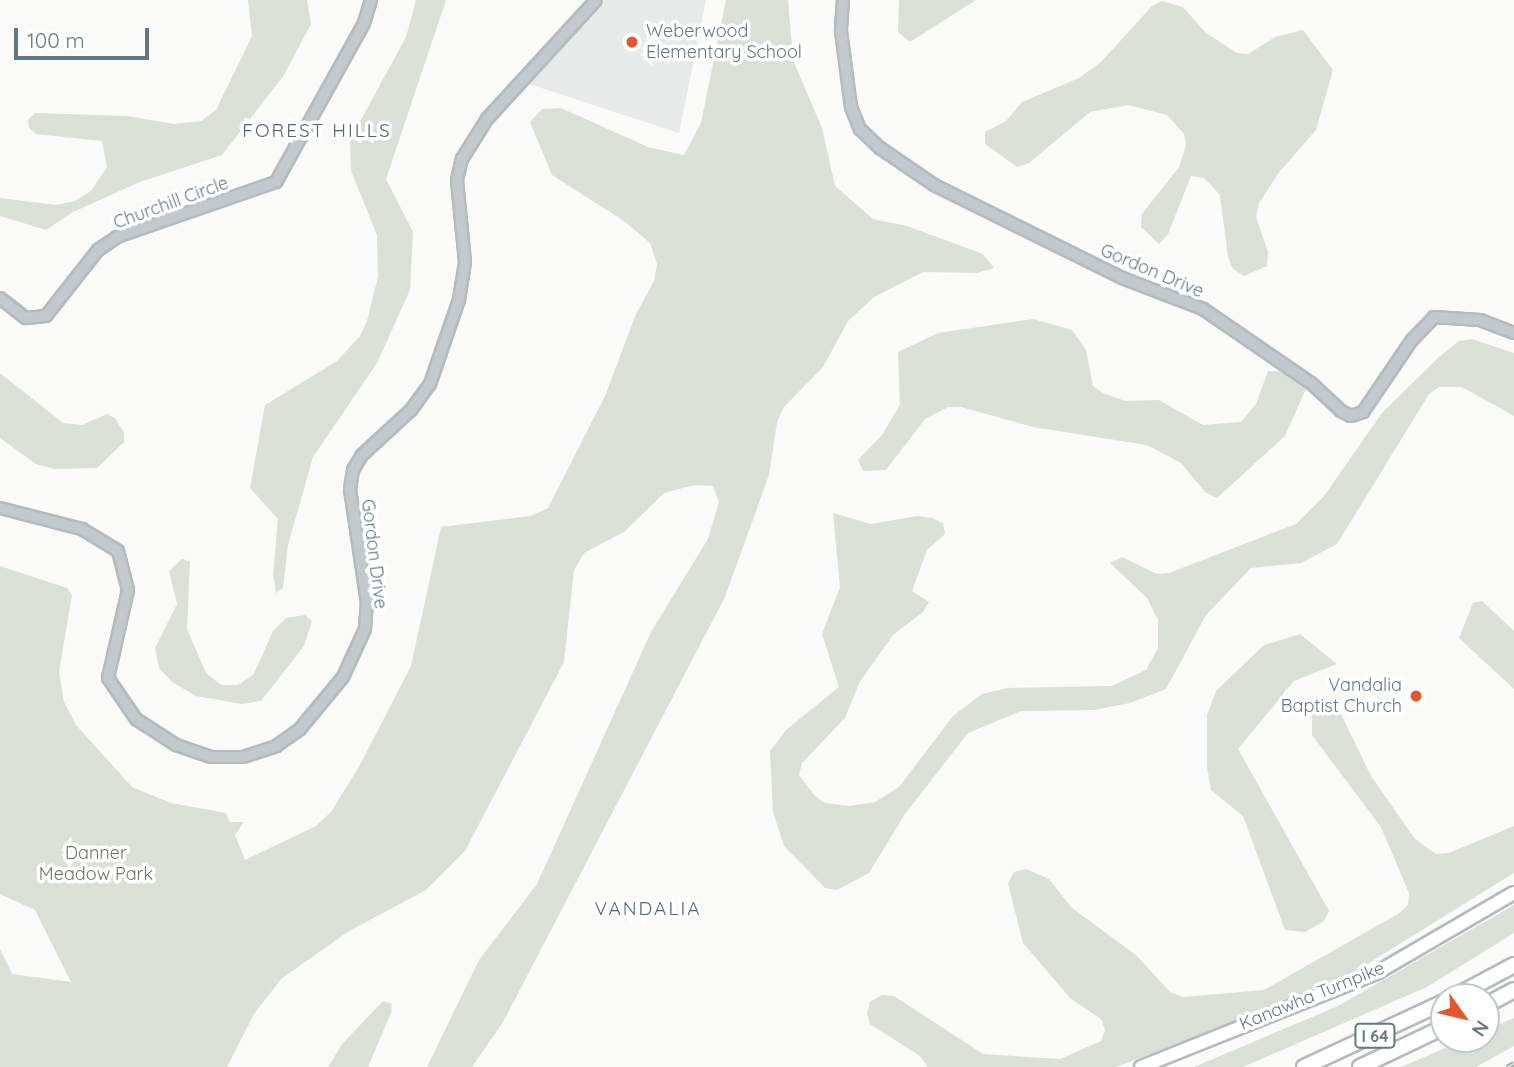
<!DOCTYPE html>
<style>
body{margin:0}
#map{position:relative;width:1514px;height:1067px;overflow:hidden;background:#fafaf8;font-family:Quicksand,sans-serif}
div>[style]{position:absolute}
.built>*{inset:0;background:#e8e9e9}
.green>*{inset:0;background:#dadfd7}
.roads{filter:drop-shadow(2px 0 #b5babe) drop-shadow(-2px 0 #b5babe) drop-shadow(0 2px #b5babe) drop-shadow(0 -2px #b5babe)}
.minor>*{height:10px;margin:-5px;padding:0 5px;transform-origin:5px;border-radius:5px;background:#c3c8cc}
.major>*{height:12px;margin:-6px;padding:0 6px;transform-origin:6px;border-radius:6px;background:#fff}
.highway>*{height:14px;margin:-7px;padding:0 7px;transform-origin:7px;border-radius:7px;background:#fff}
.rail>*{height:5px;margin-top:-2.5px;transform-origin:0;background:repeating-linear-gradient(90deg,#fff 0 8px,#a2aab0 0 16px);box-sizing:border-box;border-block:2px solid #a2aab0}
.dots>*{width:19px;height:19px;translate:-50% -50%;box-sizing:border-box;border:4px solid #fff;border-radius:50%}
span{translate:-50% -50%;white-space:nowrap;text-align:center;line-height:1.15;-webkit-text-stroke:7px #fff;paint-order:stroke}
.shield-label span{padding:2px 5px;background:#fff;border:2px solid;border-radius:5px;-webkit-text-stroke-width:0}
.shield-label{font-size:16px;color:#657683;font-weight:700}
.poi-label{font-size:18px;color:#657683}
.left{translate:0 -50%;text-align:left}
.right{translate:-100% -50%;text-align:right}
.street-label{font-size:18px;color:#657683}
.park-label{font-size:18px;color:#687a64}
.neighbourhood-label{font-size:19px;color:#57646e;letter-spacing:2px}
.north{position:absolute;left:1430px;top:983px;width:70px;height:70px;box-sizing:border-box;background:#fff;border:2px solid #c1c8cd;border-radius:50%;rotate:124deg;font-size:19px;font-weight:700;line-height:28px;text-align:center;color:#657683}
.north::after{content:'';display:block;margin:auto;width:24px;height:32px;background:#e4572e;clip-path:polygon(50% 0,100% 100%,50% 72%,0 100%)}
.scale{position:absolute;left:14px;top:28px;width:135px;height:32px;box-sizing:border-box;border:4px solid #657683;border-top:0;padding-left:9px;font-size:21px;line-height:24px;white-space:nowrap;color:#657683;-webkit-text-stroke:5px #fff;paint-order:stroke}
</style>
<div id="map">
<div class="built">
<div style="clip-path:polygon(605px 0,706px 0,679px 133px,529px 84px)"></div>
</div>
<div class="green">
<div style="clip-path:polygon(248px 0,307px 0,311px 24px,284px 75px,222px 155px,140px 182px,73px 212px,46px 230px,0 216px,0 198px,56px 205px,75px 201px,91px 191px,107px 167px,102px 141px,36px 134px,29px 128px,28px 120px,35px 113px,127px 116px,174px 124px,201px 121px,216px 110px,252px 36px)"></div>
<div style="clip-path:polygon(416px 0,446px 0,386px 179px,413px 232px,410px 290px,377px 363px,313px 457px,288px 545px,283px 588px,276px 593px,273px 575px,278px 519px,250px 488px,265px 405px,337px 361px,360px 336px,367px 321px,378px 277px,377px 235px,351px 171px,350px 140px,406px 37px)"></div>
<div style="clip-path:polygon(726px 0,788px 0,793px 60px,822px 128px,835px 186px,873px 219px,907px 226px,983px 254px,994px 268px,977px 273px,923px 272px,874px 297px,848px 321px,823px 367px,784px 407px,777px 422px,769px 475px,725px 597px,503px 1022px,472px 1067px,427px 1067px,479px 960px,537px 884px,651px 632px,708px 539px,719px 502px,713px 486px,694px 485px,664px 493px,624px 532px,584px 553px,574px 570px,564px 662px,465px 851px,426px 890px,349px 931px,281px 979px,254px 1014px,227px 1067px,0 1067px,0 949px,12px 974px,71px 982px,35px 910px,0 894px,0 566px,67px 588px,72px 595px,59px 672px,64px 702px,76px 725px,132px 787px,171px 803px,226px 813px,230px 822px,244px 822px,235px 835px,245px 860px,316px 826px,331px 812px,360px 765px,411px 666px,441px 527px,530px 516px,548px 508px,605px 396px,636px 314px,654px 281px,657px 264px,650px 243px,624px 221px,552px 175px,530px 122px,542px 109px,561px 108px,648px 147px,684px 155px,701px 123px)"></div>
<div style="clip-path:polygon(899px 0,976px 0,910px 42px,898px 32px)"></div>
<div style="clip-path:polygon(1162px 1px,1183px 7px,1206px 33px,1237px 53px,1248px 54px,1275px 37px,1303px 30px,1333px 70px,1316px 130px,1280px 171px,1259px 203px,1256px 217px,1268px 252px,1267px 266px,1244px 276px,1233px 269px,1228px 257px,1220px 195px,1204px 178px,1191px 176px,1168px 234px,1159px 244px,1141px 227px,1142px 214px,1179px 167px,1186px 145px,1184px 134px,1167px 115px,1128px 105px,1090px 112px,1029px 163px,1017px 167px,985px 144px,985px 132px,1006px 121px,1022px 102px,1079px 78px,1101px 62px,1152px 6px)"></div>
<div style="clip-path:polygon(1033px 319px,1072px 330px,1086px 350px,1093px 386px,1103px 393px,1125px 401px,1159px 400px,1203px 425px,1241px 422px,1256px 404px,1268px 371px,1290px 372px,1301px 377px,1306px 389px,1285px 436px,1217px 498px,1205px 492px,1181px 463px,1147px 445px,1033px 427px,961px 407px,948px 407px,925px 419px,886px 470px,863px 471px,858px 460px,882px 435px,900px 405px,898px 352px,938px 333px)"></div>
<div style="clip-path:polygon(1472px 339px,1514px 353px,1514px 416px,1462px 387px,1439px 387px,1429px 394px,1337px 544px,1301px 563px,1251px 568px,1206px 615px,1166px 689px,1130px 703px,1094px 710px,1021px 711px,968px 733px,905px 814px,869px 873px,837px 890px,825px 888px,784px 846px,773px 812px,770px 751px,786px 730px,839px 687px,822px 634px,840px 587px,833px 513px,871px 524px,917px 516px,932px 518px,943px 523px,945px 534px,927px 550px,912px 591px,929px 602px,923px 612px,893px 635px,859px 683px,845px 718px,802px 763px,799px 775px,815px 796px,825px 803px,849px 806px,875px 802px,899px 787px,953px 716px,982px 694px,1007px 688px,1112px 686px,1146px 670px,1158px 648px,1158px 620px,1147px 598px,1110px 563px,1122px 557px,1157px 574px,1169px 573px,1296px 524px,1324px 496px,1382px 413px,1439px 357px,1459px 341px)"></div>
<div style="clip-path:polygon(0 373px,63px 423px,82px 425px,107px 414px,115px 418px,124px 433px,124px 442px,97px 468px,54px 469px,36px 464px,0 438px)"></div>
<div style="clip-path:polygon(182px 559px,190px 561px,187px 629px,206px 673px,221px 685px,238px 685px,254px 674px,273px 631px,286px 618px,305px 615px,312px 621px,304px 646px,261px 701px,242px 704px,196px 696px,172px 682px,159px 668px,155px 648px,177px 604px,169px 571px)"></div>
<div style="clip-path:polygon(1482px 601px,1514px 631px,1514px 689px,1459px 638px,1473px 603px)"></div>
<div style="clip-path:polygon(1300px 634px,1337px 664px,1294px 681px,1238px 749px,1329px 911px,1324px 921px,1305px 932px,1285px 930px,1243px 816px,1211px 790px,1207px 767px,1207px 715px,1216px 691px,1264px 645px)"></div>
<div style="clip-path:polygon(1318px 702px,1341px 714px,1371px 776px,1415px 839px,1436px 854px,1449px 853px,1514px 826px,1514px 873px,1340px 981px,1116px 1067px,928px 1067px,920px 1056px,870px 1024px,867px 1014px,870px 1002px,882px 995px,894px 996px,983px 1054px,1060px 1059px,1101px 1041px,1105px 1030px,1101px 1019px,1071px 999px,1023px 943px,1008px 883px,1014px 872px,1026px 869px,1049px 879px,1072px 908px,1136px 955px,1170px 992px,1183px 997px,1264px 990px,1398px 914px,1408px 905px,1409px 893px,1381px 827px,1312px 735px,1312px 712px)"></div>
<div style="clip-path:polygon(1514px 905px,1514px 933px,1427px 987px,1243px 1067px,1194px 1067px,1338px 1006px)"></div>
<div style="clip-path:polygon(383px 1001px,392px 1004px,391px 1013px,368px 1067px,328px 1067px,343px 1043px)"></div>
<div style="clip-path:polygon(1514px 1018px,1514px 1046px,1476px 1067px,1401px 1067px,1466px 1039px,1486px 1039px,1486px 1030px)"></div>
</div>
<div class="roads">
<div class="minor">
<div style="left:843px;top:0;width:31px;rotate:94deg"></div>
<div style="left:841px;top:31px;width:77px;rotate:82.5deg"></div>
<div style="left:851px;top:107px;width:24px;rotate:68deg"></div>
<div style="left:860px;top:129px;width:28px;rotate:44deg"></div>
<div style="left:880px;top:148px;width:65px;rotate:34.4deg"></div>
<div style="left:934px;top:185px;width:210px;rotate:26.3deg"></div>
<div style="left:1122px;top:278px;width:87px;rotate:20.9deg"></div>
<div style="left:1203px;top:309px;width:131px;rotate:34.4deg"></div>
<div style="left:1311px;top:383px;width:41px;rotate:43deg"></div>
<div style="left:1341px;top:411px;width:11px;rotate:27deg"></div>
<div style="left:1351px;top:416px;width:13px;rotate:-18deg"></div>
<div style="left:1363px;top:412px;width:87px;rotate:-55.8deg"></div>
<div style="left:1412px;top:340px;width:32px;rotate:-46deg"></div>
<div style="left:1434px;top:317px;width:46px;rotate:3.7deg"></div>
<div style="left:1480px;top:320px;width:36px;rotate:21deg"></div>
<div style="left:0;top:298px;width:33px;rotate:38deg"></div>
<div style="left:26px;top:318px;width:20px;rotate:-6deg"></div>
<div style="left:46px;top:316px;width:84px;rotate:-51.8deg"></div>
<div style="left:98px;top:250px;width:23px;rotate:-34deg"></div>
<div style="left:117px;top:237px;width:168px;rotate:-19.1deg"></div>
<div style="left:276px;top:182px;width:182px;rotate:-61deg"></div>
<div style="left:364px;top:23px;width:24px;rotate:-73deg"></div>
<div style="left:0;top:508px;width:85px;rotate:14.4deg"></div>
<div style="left:82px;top:529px;width:42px;rotate:31.4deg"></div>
<div style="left:118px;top:551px;width:40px;rotate:75.6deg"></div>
<div style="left:128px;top:590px;width:90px;rotate:102.8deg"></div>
<div style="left:108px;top:678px;width:50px;rotate:55.7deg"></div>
<div style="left:136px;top:719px;width:48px;rotate:33deg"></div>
<div style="left:176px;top:745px;width:37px;rotate:19deg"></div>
<div style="left:211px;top:757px;width:32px"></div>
<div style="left:243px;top:757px;width:35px;rotate:-18deg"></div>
<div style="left:276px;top:746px;width:29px;rotate:-35deg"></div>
<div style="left:300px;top:729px;width:67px;rotate:-50.4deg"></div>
<div style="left:343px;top:677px;width:53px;rotate:-65.4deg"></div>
<div style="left:365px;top:629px;width:26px;rotate:-86deg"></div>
<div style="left:367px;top:603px;width:115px;rotate:-98.5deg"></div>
<div style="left:350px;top:489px;width:19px;rotate:-81deg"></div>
<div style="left:353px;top:470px;width:17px;rotate:-59deg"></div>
<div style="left:362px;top:455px;width:67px;rotate:-42.6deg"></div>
<div style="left:411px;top:410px;width:32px;rotate:-54deg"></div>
<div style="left:430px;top:384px;width:89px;rotate:-71deg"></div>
<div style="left:459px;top:300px;width:38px;rotate:-81deg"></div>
<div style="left:465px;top:262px;width:82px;rotate:-95.6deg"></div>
<div style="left:457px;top:180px;width:22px;rotate:-77deg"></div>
<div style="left:462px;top:159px;width:47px;rotate:-58deg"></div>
<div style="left:487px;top:119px;width:161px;rotate:-47.5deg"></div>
</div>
<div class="major">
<div style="left:1141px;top:1067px;width:255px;rotate:-21.8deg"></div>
<div style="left:1378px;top:972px;width:157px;rotate:-30.2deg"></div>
</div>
<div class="highway">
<div style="left:1454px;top:997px;width:68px;rotate:-28.1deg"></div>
<div style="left:1486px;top:1005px;width:32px;rotate:-28deg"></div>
<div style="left:1304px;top:1067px;width:154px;rotate:-24.9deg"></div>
<div style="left:1360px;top:1067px;width:93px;rotate:-25.5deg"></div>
</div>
</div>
<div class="rail">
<div style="left:1507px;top:1067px;width:8px;rotate:-30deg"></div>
</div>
<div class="dots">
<div style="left:632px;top:42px;background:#e4572e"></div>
<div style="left:1416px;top:696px;background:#e4572e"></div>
</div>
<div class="shield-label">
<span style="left:1375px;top:1036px">I 64</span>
</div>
<div class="poi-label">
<span class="left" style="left:646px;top:42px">Weberwood<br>Elementary School</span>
<span class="right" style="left:1402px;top:696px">Vandalia<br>Baptist Church</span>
</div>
<div class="street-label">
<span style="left:171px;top:203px;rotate:-20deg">Churchill Circle</span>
<span style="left:1152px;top:271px;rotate:23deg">Gordon Drive</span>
<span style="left:374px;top:554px;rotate:83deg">Gordon Drive</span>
<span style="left:1312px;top:996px;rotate:-22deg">Kanawha Turnpike</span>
</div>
<div class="park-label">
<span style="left:96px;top:864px">Danner<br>Meadow Park</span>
</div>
<div class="neighbourhood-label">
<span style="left:317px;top:131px">FOREST HILLS</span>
<span style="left:648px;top:909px">VANDALIA</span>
</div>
<div class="north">N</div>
<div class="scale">100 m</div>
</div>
